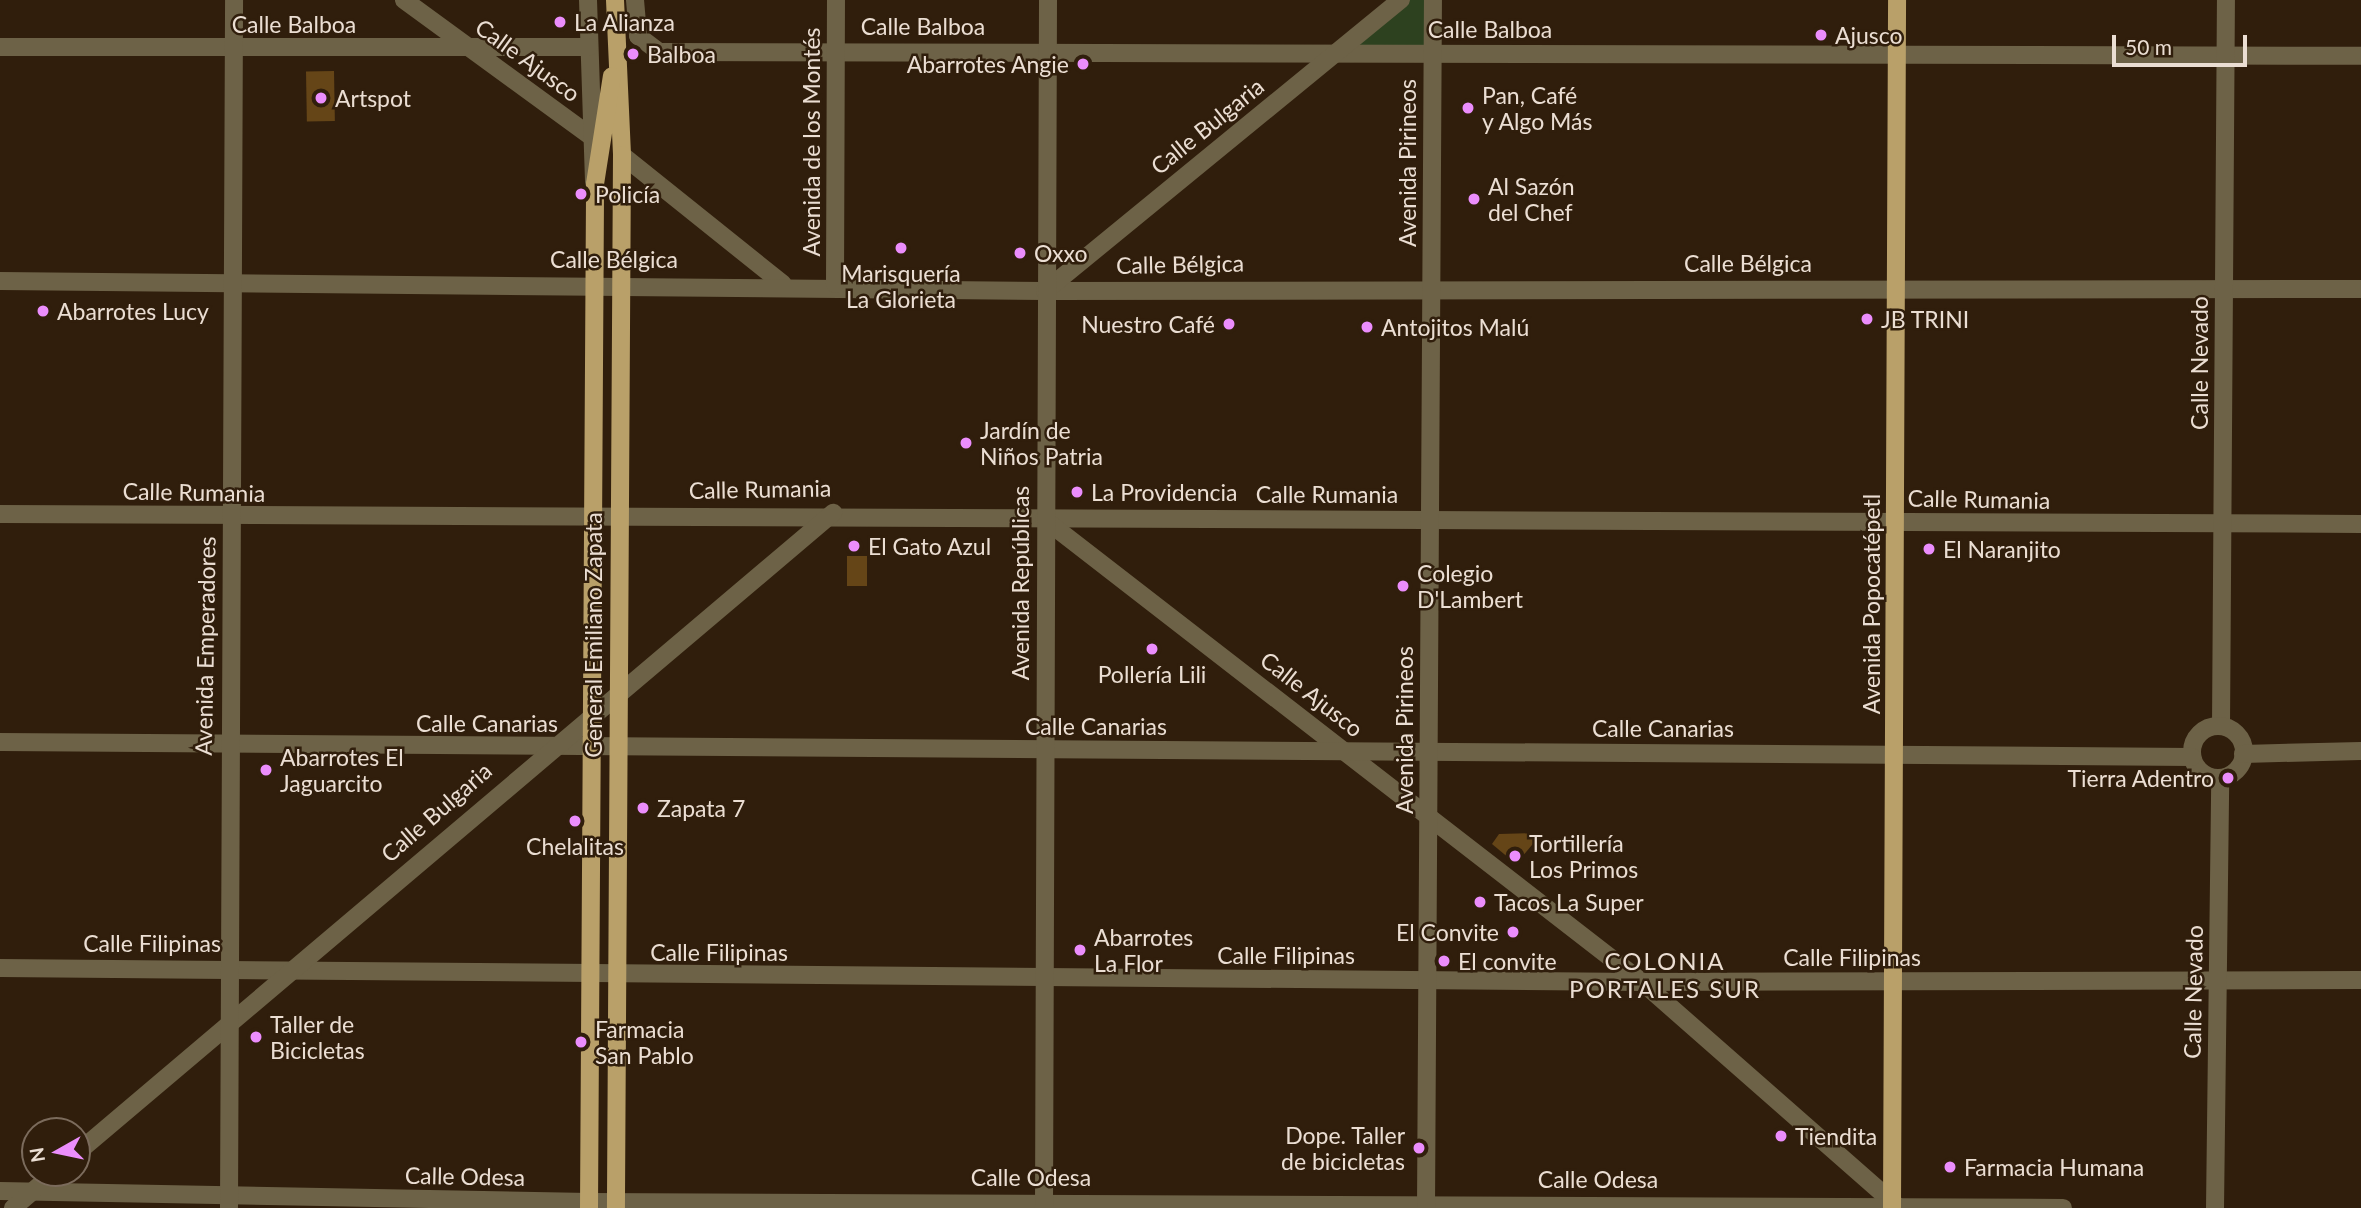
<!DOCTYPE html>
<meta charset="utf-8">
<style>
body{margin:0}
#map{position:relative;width:2361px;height:1208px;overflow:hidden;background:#301e0c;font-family:Lato,sans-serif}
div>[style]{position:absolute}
.green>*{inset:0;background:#2d411f}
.building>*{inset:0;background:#654517;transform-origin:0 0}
.minor>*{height:18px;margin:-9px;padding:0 9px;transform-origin:9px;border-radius:9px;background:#6d6247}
.minor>.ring{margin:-9px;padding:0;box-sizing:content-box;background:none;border:18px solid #6d6247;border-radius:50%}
.major>*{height:18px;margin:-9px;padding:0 9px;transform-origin:9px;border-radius:9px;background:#b9a069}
.dots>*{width:19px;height:19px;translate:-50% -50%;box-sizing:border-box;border:4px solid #301e0c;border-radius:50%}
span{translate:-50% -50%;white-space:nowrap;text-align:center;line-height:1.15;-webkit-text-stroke:5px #301e0c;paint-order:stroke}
.poi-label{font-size:23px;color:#ebded3}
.left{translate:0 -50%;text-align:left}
.right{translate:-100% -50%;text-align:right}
.street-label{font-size:23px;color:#ebded3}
.neighbourhood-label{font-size:24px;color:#ebded3;letter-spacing:2px}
.north{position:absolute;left:21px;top:1117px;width:70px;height:70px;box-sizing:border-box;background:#301e0c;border:2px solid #7b6b5c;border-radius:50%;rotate:261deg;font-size:19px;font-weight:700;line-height:28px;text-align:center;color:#ebded3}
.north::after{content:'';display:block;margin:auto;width:24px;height:32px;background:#eb8dfc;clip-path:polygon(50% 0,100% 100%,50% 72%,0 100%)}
.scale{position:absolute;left:2112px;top:35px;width:135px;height:32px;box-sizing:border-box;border:4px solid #ebded3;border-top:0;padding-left:9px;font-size:21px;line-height:24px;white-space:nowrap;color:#ebded3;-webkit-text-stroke:5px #301e0c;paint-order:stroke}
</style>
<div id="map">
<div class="green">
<div style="clip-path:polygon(1402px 0,1432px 0,1430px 53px,1334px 53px)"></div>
</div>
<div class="building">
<div style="left:334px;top:71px;width:50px;height:28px;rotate:89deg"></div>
<div style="left:847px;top:556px;width:20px;height:30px"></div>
<div style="clip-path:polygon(1542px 833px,1516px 864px,1492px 844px,1499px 834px)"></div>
</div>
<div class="minor">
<div style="left:404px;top:0;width:229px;rotate:36.1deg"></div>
<div style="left:588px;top:0;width:182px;rotate:88.1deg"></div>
<div style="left:635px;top:0;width:36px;rotate:85deg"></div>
<div style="left:638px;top:36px;width:26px;rotate:37deg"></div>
<div style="left:659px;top:52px;width:1702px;rotate:0.13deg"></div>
<div style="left:0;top:47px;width:589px"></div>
<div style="left:622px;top:155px;width:206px;rotate:38.7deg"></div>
<div style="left:0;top:281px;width:1045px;rotate:0.55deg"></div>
<div style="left:1045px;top:291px;width:1316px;rotate:-0.09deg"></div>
<div style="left:835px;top:284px;width:284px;rotate:-89.8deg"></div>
<div style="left:1045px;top:291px;width:460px;rotate:-39.3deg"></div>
<div style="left:0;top:514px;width:2361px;rotate:0.24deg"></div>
<div style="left:1044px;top:519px;width:756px;rotate:37.75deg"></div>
<div style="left:1642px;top:982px;width:339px;rotate:41.3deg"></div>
<div style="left:2221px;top:726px;width:726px;rotate:-89.61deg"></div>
<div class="ring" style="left:2192px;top:726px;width:34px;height:34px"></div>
<div style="left:0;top:742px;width:2192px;rotate:0.39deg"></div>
<div style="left:2243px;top:754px;width:118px;rotate:-1.5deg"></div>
<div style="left:0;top:968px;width:1642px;rotate:0.49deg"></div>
<div style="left:1642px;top:982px;width:719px;rotate:-0.16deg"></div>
<div style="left:77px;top:1153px;width:991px;rotate:-40.25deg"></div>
<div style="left:0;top:1191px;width:589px;rotate:1.07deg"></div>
<div style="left:589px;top:1202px;width:1474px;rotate:0.23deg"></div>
<div style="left:13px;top:1208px;width:54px;rotate:-40.5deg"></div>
<div style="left:229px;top:1208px;width:1208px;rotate:-89.76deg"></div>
<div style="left:1044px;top:1208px;width:1208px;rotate:-89.81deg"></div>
<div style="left:1426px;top:1208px;width:1208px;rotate:-89.67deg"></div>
<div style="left:2215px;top:1208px;width:430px;rotate:-89.3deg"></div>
</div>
<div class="major">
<div style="left:615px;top:0;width:155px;rotate:87.4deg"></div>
<div style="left:622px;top:155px;width:1053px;rotate:90.33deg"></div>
<div style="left:589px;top:1208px;width:1024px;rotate:-89.66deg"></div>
<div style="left:595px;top:184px;width:109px;rotate:-81.1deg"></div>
<div style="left:1892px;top:1208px;width:1208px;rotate:-89.76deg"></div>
</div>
<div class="dots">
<div style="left:560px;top:22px;background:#eb8dfc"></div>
<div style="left:1821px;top:35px;background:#eb8dfc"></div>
<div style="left:633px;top:54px;background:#eb8dfc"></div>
<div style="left:1083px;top:64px;background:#eb8dfc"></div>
<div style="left:321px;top:98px;background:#eb8dfc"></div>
<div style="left:1468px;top:108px;background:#eb8dfc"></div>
<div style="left:581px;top:194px;background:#eb8dfc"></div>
<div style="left:1474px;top:199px;background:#eb8dfc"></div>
<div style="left:901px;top:248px;background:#eb8dfc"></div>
<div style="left:1020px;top:253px;background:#eb8dfc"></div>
<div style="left:43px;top:311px;background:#eb8dfc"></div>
<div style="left:1867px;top:319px;background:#eb8dfc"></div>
<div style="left:1229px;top:324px;background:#eb8dfc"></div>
<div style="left:1367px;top:327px;background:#eb8dfc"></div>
<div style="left:966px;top:443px;background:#eb8dfc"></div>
<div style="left:1077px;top:492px;background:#eb8dfc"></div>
<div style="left:854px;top:546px;background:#eb8dfc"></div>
<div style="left:1929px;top:549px;background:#eb8dfc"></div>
<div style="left:1403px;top:586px;background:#eb8dfc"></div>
<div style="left:1152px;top:649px;background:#eb8dfc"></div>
<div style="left:266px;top:770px;background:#eb8dfc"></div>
<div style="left:2228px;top:778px;background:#eb8dfc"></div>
<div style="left:643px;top:808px;background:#eb8dfc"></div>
<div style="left:575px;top:821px;background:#eb8dfc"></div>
<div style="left:1515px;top:856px;background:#eb8dfc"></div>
<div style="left:1480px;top:902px;background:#eb8dfc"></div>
<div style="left:1513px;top:932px;background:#eb8dfc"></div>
<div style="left:1080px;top:950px;background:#eb8dfc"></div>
<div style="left:1444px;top:961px;background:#eb8dfc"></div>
<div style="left:256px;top:1037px;background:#eb8dfc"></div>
<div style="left:581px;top:1042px;background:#eb8dfc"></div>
<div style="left:1781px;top:1136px;background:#eb8dfc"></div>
<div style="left:1419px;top:1148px;background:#eb8dfc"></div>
<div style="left:1950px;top:1167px;background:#eb8dfc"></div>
</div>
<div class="poi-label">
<span class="left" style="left:574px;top:22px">La Alianza</span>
<span class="left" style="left:1835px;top:35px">Ajusco</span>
<span class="left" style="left:647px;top:54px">Balboa</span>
<span class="right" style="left:1069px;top:64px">Abarrotes Angie</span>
<span class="left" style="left:1482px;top:108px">Pan, Café<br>y Algo Más</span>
<span class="left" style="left:335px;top:98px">Artspot</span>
<span class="left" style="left:1488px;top:199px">Al Sazón<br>del Chef</span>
<span class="left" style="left:595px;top:194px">Policía</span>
<span class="left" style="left:1034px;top:253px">Oxxo</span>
<span style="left:901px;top:286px">Marisquería<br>La Glorieta</span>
<span class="left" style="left:57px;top:311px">Abarrotes Lucy</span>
<span class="left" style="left:1881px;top:319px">JB TRINI</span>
<span class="right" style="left:1215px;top:324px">Nuestro Café</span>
<span class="left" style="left:1381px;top:327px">Antojitos Malú</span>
<span class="left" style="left:980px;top:443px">Jardín de<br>Niños Patria</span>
<span class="left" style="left:1091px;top:492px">La Providencia</span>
<span class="left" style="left:868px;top:546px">El Gato Azul</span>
<span class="left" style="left:1943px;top:549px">El Naranjito</span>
<span class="left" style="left:1417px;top:586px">Colegio<br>D'Lambert</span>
<span style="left:1152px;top:674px">Pollería Lili</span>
<span class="left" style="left:280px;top:770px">Abarrotes El<br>Jaguarcito</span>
<span class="right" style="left:2214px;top:778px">Tierra Adentro</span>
<span class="left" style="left:657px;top:808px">Zapata 7</span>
<span class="left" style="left:1529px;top:856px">Tortillería<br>Los Primos</span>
<span style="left:575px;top:846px">Chelalitas</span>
<span class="left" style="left:1494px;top:902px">Tacos La Super</span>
<span class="right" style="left:1499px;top:932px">El Convite</span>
<span class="left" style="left:1094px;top:950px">Abarrotes<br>La Flor</span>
<span class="left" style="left:1458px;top:961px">El convite</span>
<span class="left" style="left:270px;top:1037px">Taller de<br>Bicicletas</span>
<span class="left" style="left:595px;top:1042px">Farmacia<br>San Pablo</span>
<span class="right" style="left:1405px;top:1148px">Dope. Taller<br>de bicicletas</span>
<span class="left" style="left:1795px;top:1136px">Tiendita</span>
<span class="left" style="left:1964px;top:1167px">Farmacia Humana</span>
</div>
<div class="street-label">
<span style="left:294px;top:24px">Calle Balboa</span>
<span style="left:923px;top:26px">Calle Balboa</span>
<span style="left:1490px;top:29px">Calle Balboa</span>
<span style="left:528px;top:60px;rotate:36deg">Calle Ajusco</span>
<span style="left:1207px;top:126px;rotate:-39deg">Calle Bulgaria</span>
<span style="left:811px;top:142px;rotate:-90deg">Avenida de los Montés</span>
<span style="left:1407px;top:163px;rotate:-90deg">Avenida Pirineos</span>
<span style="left:614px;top:259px">Calle Bélgica</span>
<span style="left:1748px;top:263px">Calle Bélgica</span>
<span style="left:1180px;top:264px;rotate:-1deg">Calle Bélgica</span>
<span style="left:2199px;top:363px;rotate:-90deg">Calle Nevado</span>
<span style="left:760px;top:489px;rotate:-1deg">Calle Rumania</span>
<span style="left:194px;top:492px;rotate:1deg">Calle Rumania</span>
<span style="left:1327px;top:494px">Calle Rumania</span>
<span style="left:1979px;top:499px;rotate:1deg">Calle Rumania</span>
<span style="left:1020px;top:583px;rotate:-90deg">Avenida Repúblicas</span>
<span style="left:1871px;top:604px;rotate:-90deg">Avenida Popocatépetl</span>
<span style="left:593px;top:635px;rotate:-90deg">General Emiliano Zapata</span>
<span style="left:205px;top:646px;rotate:-89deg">Avenida Emperadores</span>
<span style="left:1312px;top:694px;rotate:38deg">Calle Ajusco</span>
<span style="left:487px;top:723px">Calle Canarias</span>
<span style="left:1096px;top:726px">Calle Canarias</span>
<span style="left:1663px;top:728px">Calle Canarias</span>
<span style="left:1404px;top:730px;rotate:-90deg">Avenida Pirineos</span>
<span style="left:436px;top:812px;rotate:-41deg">Calle Bulgaria</span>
<span style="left:152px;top:943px">Calle Filipinas</span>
<span style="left:719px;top:952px">Calle Filipinas</span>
<span style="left:1286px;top:955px">Calle Filipinas</span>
<span style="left:1852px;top:957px">Calle Filipinas</span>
<span style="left:2193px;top:992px;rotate:-89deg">Calle Nevado</span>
<span style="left:465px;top:1176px;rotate:1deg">Calle Odesa</span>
<span style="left:1031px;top:1177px">Calle Odesa</span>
<span style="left:1598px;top:1179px">Calle Odesa</span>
</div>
<div class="neighbourhood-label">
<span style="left:1665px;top:975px">COLONIA<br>PORTALES SUR</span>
</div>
<div class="north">N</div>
<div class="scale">50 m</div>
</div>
